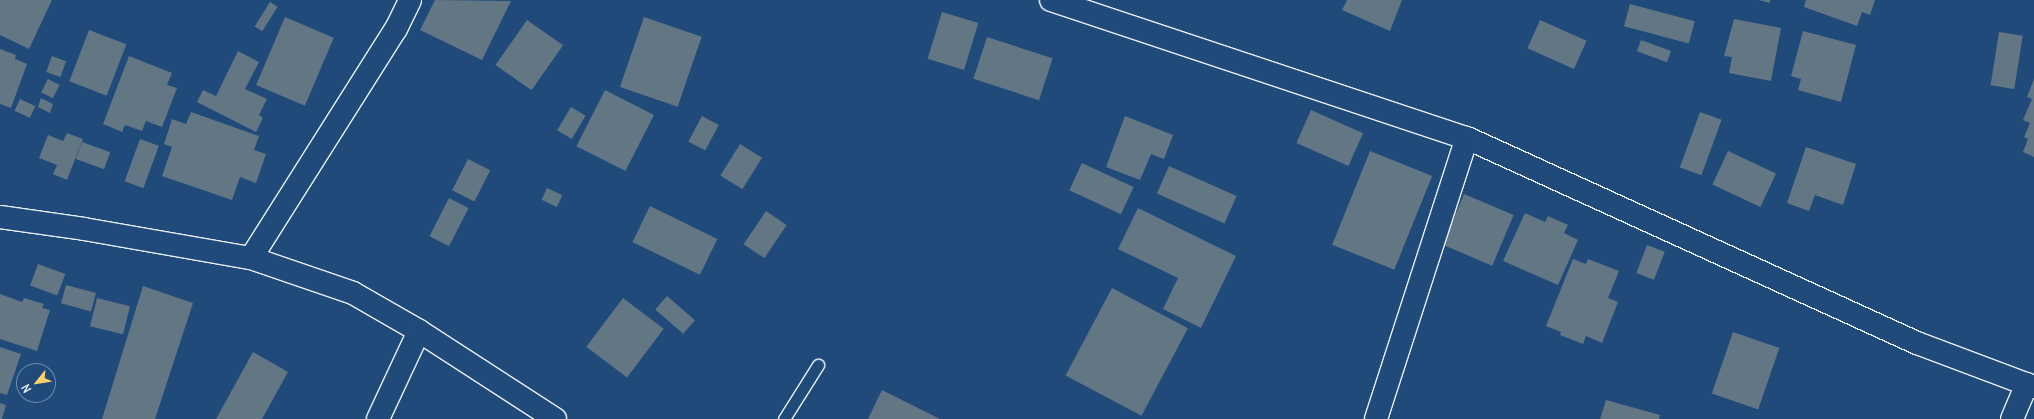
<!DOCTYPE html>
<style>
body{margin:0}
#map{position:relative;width:2034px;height:419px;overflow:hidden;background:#1f4a7a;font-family:Delius,sans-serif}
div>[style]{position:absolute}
.building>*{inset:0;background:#637684;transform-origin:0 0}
.roads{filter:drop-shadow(1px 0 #e8f1f8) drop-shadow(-1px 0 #e8f1f8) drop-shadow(0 1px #e8f1f8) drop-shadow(0 -1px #e8f1f8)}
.service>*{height:11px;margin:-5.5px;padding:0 5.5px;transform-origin:5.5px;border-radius:5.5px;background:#1f4a7a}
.minor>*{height:22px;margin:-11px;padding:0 11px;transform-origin:11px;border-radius:11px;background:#1f4a7a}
.tertiary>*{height:22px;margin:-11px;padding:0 11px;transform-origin:11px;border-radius:11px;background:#1f4a7a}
span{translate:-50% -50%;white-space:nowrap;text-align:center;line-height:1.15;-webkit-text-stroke:3px #1f4a7a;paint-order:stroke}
.north{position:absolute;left:16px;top:363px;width:40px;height:40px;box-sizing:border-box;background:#1f4a7a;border:1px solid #6f8dac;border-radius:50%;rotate:240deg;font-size:11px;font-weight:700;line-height:16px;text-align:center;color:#e8f1f8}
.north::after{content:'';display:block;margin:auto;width:14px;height:18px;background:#ffd166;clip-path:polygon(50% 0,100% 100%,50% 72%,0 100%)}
</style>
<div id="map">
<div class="building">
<div style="clip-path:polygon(0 0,52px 0,29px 49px,0 35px)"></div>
<div style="clip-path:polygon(435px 0,511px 1px,482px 60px,420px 30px)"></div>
<div style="clip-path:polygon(1347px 0,1402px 0,1390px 31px,1342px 10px)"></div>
<div style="clip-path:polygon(1759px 0,1770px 0,1770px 3px)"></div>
<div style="clip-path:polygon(1806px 0,1875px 0,1870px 15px,1862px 12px,1857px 26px,1804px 7px)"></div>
<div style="left:270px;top:2px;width:9px;height:29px;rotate:32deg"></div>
<div style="left:1630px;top:4px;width:67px;height:23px;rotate:15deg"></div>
<div style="left:942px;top:12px;width:38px;height:49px;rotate:17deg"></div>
<div style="left:285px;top:17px;width:53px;height:74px;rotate:23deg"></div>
<div style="left:644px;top:17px;width:61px;height:74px;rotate:19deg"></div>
<div style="clip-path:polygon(1734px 19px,1781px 28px,1771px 81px,1729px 73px,1732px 57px,1724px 56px)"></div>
<div style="left:527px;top:20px;width:44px;height:55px;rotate:35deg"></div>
<div style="left:1540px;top:20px;width:51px;height:31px;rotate:24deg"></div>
<div style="left:89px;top:30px;width:40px;height:55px;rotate:21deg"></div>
<div style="clip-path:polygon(1803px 31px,1856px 45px,1841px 102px,1798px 90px,1801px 79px,1791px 76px)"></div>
<div style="left:1999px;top:32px;width:24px;height:54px;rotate:9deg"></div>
<div style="left:987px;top:37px;width:69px;height:44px;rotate:18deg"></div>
<div style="left:1641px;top:40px;width:32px;height:12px;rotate:20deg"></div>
<div style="clip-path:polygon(0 49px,16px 55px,15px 59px,27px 64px,11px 108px,0 104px)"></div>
<div style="clip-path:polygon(238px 51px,259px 62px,245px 89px,267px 99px,259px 115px,263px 118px,256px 132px,197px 102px,203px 90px,216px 96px)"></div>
<div style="left:52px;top:56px;width:15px;height:17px;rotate:20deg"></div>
<div style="clip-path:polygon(129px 56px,172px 73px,167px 85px,177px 88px,162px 127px,146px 121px,142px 131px,125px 125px,122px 132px,103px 124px)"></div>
<div style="left:48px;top:79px;width:13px;height:15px;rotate:27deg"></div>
<div style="clip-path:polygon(2034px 79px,2034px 157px,2023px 152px,2028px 139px,2024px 137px,2030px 123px,2023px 120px,2032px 99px,2027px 97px)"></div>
<div style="left:605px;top:90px;width:55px;height:63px;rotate:27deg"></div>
<div style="clip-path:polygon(41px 98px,53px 104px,50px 113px,38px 107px)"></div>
<div style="left:20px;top:99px;width:17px;height:13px;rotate:25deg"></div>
<div style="left:571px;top:107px;width:17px;height:27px;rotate:31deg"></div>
<div style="left:1311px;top:110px;width:57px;height:36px;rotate:24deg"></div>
<div style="clip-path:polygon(191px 112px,259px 136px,254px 150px,266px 154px,256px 183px,240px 177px,232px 200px,162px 176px,172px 147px,164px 144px,172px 119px,186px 124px)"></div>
<div style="left:1700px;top:112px;width:23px;height:59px;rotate:20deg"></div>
<div style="left:702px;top:116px;width:19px;height:29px;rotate:28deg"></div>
<div style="clip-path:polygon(1125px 116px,1173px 135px,1164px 159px,1151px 154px,1140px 180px,1106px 167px)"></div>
<div style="clip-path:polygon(67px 133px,83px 139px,67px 180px,53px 174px,57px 165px,39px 158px,48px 135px,63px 141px)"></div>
<div style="left:140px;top:139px;width:20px;height:45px;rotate:20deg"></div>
<div style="left:82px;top:142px;width:30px;height:18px;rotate:20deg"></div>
<div style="left:740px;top:144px;width:26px;height:37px;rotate:32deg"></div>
<div style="clip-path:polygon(1806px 147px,1856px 164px,1843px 205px,1815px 195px,1809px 211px,1787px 203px)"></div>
<div style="left:1370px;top:151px;width:67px;height:101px;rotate:22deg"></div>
<div style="left:1728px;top:151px;width:53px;height:37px;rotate:25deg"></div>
<div style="left:468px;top:159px;width:25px;height:35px;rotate:27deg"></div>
<div style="left:1082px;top:163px;width:57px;height:30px;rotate:25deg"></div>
<div style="left:1169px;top:166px;width:74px;height:30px;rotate:24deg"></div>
<div style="left:547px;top:188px;width:17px;height:13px;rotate:25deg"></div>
<div style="left:1464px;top:194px;width:54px;height:55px;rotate:23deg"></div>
<div style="left:449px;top:198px;width:22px;height:43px;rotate:27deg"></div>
<div style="left:650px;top:206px;width:75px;height:40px;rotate:26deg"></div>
<div style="clip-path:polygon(1138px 208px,1236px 256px,1201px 328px,1163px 309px,1178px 278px,1118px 249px)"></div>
<div style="left:766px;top:211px;width:25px;height:40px;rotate:34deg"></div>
<div style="clip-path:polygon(1525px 213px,1545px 222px,1548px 216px,1568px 225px,1564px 233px,1578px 240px,1558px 285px,1503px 261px)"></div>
<div style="left:1647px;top:245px;width:19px;height:30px;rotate:21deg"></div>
<div style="clip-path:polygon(1573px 259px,1586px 264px,1588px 259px,1619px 271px,1608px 298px,1618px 302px,1602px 343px,1586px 336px,1583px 344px,1560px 335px,1561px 332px,1546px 326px)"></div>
<div style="left:38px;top:264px;width:29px;height:23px;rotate:20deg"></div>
<div style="left:66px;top:285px;width:31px;height:19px;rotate:15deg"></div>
<div style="clip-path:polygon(143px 286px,193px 303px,155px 419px,102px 419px)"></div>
<div style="left:1112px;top:288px;width:86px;height:99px;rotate:28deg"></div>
<div style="clip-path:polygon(0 294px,22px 302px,24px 298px,44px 304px,42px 308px,50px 310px,37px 351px,0 339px)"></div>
<div style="left:667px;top:296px;width:37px;height:18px;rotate:41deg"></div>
<div style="left:97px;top:298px;width:34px;height:29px;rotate:14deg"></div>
<div style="left:623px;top:298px;width:51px;height:61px;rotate:37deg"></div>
<div style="left:1733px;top:332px;width:49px;height:65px;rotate:19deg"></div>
<div style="clip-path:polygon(0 347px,21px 354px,7px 395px,0 393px)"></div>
<div style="clip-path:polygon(253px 352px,288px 372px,262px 419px,216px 419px)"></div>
<div style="clip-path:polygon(882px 390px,940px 419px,868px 419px)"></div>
<div style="clip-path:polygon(1606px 400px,1660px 415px,1659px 419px,1600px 419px)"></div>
<div style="clip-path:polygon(0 403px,6px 405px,2px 419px,0 419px)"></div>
</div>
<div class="roads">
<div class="service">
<div style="left:784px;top:419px;width:64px;rotate:-57.8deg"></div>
</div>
<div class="minor">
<div style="left:1051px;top:0;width:438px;rotate:18.4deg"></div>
<div style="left:1467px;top:138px;width:494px;rotate:24.5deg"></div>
<div style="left:1917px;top:343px;width:125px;rotate:20.6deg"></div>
<div style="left:251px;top:258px;width:271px;rotate:-57.7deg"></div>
<div style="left:396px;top:29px;width:32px;rotate:-64deg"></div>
<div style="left:378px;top:419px;width:97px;rotate:-65deg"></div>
<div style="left:1376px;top:419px;width:295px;rotate:-72.1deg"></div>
<div style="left:2012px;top:419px;width:38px;rotate:-67deg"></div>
</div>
<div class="tertiary">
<div style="left:0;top:217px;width:85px;rotate:8.1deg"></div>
<div style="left:84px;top:229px;width:169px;rotate:9.9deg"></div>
<div style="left:251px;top:258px;width:108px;rotate:18.9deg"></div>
<div style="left:353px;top:293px;width:76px;rotate:29.9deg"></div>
<div style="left:419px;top:331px;width:162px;rotate:32.9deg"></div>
</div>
</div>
<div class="north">N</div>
</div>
